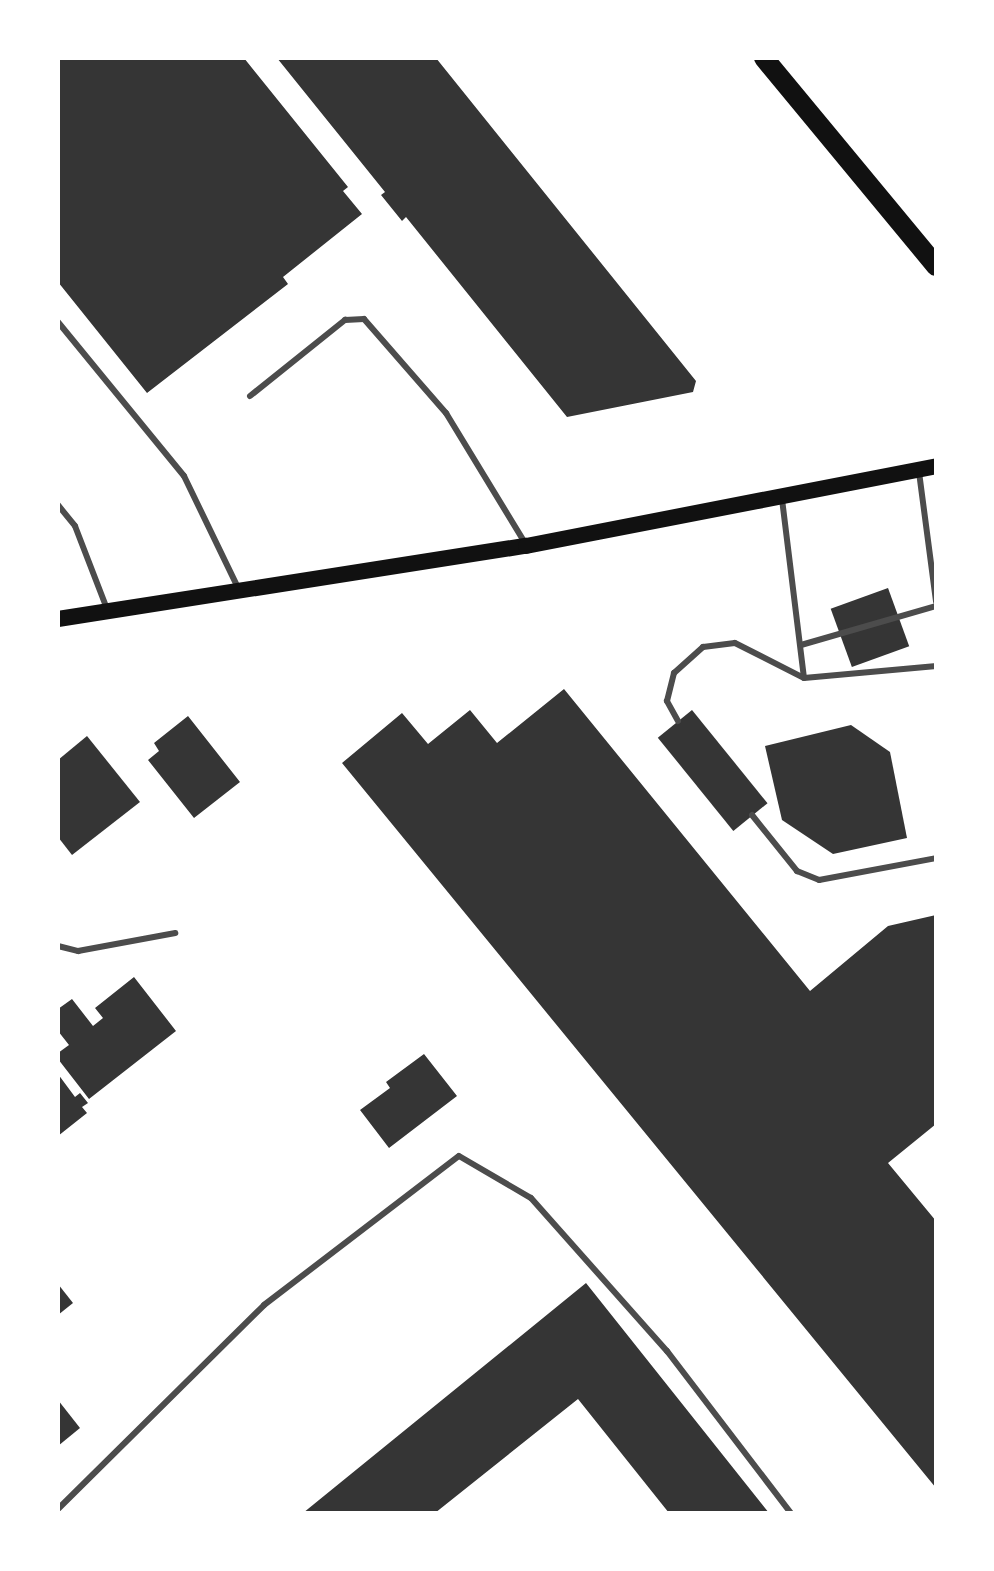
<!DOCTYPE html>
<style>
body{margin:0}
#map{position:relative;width:994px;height:1571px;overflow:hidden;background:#fff;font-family:"Noto Serif",serif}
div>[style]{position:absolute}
.building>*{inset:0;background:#353535;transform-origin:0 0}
.service>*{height:6px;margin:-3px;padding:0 3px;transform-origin:3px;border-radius:3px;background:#4c4c4c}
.secondary>*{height:16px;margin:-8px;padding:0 8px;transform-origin:8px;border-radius:8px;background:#111}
.primary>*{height:20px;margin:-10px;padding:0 10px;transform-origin:10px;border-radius:10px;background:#111}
span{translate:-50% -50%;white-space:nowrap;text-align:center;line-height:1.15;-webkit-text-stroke:7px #fff;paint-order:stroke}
.frame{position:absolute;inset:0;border:60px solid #fff;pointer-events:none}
</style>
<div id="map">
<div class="building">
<div style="clip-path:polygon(58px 58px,244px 58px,348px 187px,343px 191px,362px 214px,283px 277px,288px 284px,147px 393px,58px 282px)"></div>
<div style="clip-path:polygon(277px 58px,436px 58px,696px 381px,693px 392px,567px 417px,406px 217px,402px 221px,381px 195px,385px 192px)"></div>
<div style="left:888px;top:588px;width:62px;height:61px;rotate:70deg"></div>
<div style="clip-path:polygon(564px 689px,810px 991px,888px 926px,936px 915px,936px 1124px,888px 1163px,936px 1221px,936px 1488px,342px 763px,402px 713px,428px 744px,470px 710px,497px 743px)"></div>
<div style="left:692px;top:710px;width:120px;height:44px;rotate:51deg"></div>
<div style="clip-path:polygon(188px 716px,240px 782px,194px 818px,148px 760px,159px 751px,154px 743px)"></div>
<div style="clip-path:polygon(851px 725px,890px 752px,907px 838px,833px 854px,782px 820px,765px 746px)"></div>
<div style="clip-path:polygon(87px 736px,140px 802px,72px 855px,58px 837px,58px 760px)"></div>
<div style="clip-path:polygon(134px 977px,176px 1031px,89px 1099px,58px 1059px,58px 1053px,69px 1045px,58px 1031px,58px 1009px,72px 999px,93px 1026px,103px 1018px,95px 1008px)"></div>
<div style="clip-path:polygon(424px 1054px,457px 1096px,389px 1148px,360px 1110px,390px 1088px,386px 1082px)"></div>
<div style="clip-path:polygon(58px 1074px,75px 1097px,80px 1093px,88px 1103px,82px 1107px,87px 1113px,58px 1136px)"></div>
<div style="clip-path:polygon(586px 1283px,769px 1513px,669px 1513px,578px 1399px,435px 1513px,303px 1513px)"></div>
<div style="clip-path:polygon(58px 1284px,73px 1303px,58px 1315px)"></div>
<div style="clip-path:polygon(58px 1400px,80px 1428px,58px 1446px)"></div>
</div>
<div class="service">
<div style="left:58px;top:322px;width:199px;rotate:50.7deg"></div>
<div style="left:184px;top:476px;width:127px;rotate:64.2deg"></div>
<div style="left:250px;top:396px;width:122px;rotate:-38.7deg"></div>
<div style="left:345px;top:320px;width:19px;rotate:-3deg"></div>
<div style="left:364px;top:319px;width:125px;rotate:48.9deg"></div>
<div style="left:446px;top:413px;width:152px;rotate:58.7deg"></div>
<div style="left:919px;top:472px;width:131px;rotate:82.5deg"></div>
<div style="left:782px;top:499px;width:180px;rotate:83deg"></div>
<div style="left:804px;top:678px;width:133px;rotate:-5.2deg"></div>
<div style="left:58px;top:505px;width:27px;rotate:51deg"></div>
<div style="left:75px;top:526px;width:89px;rotate:68.9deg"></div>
<div style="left:801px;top:645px;width:141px;rotate:-16.1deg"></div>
<div style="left:678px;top:721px;width:23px;rotate:-119deg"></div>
<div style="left:667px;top:701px;width:29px;rotate:-76deg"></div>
<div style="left:674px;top:673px;width:39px;rotate:-42deg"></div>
<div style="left:703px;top:647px;width:32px;rotate:-7deg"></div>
<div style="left:735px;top:643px;width:77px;rotate:26.9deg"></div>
<div style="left:752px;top:815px;width:72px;rotate:51.2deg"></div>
<div style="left:797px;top:871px;width:24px;rotate:22deg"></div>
<div style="left:819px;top:880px;width:119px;rotate:-10.6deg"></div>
<div style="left:58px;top:946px;width:21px;rotate:14deg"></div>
<div style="left:78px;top:951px;width:99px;rotate:-10.5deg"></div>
<div style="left:58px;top:1509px;width:290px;rotate:-44.7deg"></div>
<div style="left:264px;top:1305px;width:245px;rotate:-37.4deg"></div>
<div style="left:459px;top:1156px;width:83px;rotate:30.3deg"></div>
<div style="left:531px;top:1198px;width:205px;rotate:48.4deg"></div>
<div style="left:667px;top:1351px;width:204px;rotate:52.6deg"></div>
</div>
<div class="secondary">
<div style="left:58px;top:619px;width:474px;rotate:-8.9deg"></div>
<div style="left:526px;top:546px;width:418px;rotate:-11deg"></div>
</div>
<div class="primary">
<div style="left:764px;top:58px;width:270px;rotate:50.4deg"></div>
</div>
<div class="frame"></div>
</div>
